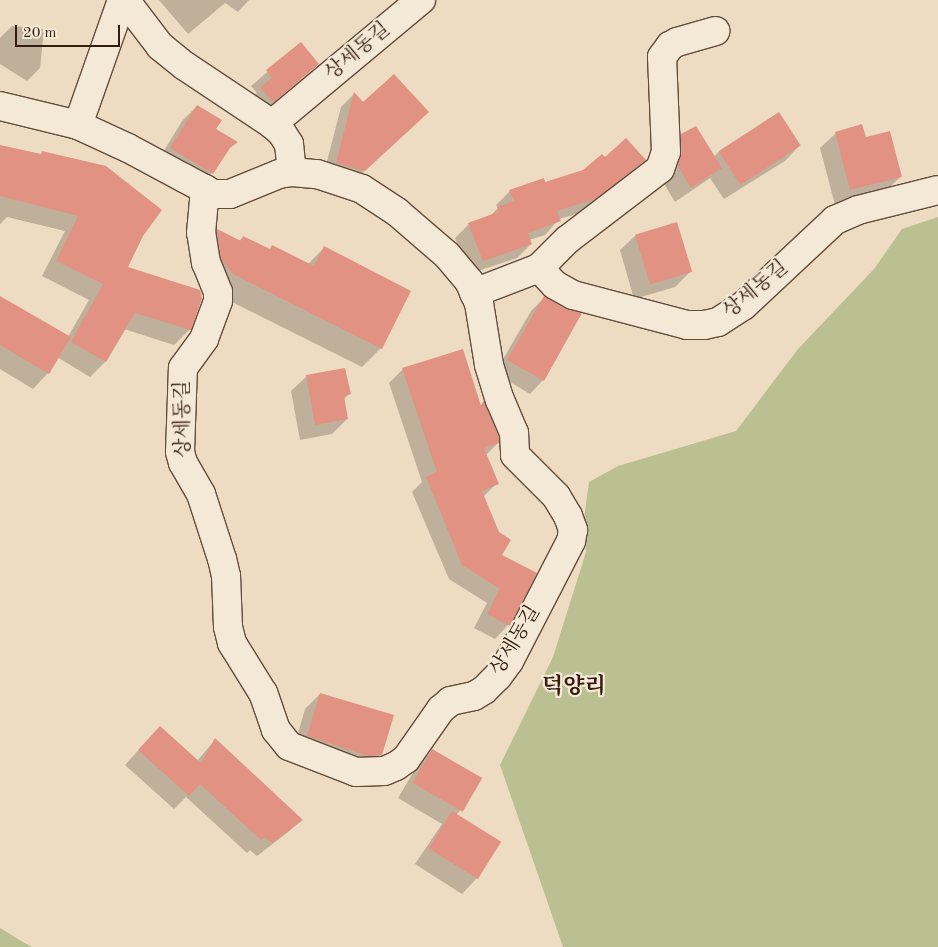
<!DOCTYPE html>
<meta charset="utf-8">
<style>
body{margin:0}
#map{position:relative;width:938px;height:947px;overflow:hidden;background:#eedcc2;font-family:"Old Standard TT","Noto Serif KR",serif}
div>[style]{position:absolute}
.green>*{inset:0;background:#bac092}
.shadow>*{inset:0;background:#0003}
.building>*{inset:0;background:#e19282;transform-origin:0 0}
.roads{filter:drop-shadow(1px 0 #644c3c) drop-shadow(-1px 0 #644c3c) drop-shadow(0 1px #644c3c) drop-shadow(0 -1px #644c3c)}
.minor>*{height:28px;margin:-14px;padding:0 14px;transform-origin:14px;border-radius:14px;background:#f4e8d7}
span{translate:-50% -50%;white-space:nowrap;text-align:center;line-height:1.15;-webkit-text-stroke:4.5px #f4e8d7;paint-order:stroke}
.street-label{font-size:20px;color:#361c0f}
.quarter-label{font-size:22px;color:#361c0f;font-weight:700}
.scale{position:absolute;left:15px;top:25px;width:105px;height:22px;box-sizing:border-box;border:2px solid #361c0f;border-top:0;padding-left:6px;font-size:15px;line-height:18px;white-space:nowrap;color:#361c0f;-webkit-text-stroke:4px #f4e8d7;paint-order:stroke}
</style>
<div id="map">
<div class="green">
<div style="clip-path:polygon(938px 217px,938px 947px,563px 947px,500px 765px,553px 657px,586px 552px,584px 519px,589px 482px,618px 466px,736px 431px,798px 349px,874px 269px,902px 229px)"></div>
<div style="clip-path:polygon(0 928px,23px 942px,32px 947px,0 947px)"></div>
</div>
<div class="shadow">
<div style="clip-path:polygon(159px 0,249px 0,238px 12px,225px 3px,188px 34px)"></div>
<div style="clip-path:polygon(12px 26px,44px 29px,40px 68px,27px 81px,0 64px,0 38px)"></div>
<div style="clip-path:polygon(301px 43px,318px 64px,257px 117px,246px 103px,257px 93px,251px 86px)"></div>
<div style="clip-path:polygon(354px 94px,363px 103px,413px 126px,350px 184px,323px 177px,341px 107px)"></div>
<div style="clip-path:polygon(197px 106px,215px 130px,212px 173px,197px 188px,156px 164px,182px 121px)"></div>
<div style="clip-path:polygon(836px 133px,865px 138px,901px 176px,886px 191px,835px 205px,820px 148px)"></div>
<div style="clip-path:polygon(682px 135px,714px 157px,718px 152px,800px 145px,785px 161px,724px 199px,710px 178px,675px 202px,663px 182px,666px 151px)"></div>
<div style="clip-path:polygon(0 146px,142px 235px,126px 268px,201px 298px,189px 330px,174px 345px,124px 329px,105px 362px,90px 377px,57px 357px,48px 373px,33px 389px,0 369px,0 298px,68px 337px,89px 300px,42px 276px,65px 231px,7px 217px,0 224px)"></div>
<div style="clip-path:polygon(605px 159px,644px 160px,630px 174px,580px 213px,559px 219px,545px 235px,529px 240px,531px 244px,517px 258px,469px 274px,455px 238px,469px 224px,489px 217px,498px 208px,496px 205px,510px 191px,544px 184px,584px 171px)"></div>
<div style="clip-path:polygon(217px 231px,239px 241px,243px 237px,269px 250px,273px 246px,308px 264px,324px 248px,381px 348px,362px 367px,214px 293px,198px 250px)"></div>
<div style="clip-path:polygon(636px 235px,690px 272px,675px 287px,634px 299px,620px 250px)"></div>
<div style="clip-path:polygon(544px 298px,543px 380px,530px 394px,495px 373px,531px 311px)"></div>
<div style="clip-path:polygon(403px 369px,479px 406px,483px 403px,498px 443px,486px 455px,497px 483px,483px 497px,500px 556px,535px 574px,508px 625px,495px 639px,474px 628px,487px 603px,449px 579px,412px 492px,422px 482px,389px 383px)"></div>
<div style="clip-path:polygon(307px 376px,349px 394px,343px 400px,347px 419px,332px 434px,300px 440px,291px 391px)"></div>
<div style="clip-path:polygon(320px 694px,380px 755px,364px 770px,293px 751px,305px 709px)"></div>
<div style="clip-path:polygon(215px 740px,301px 820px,287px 833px,257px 856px,250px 850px,247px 853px,186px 797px,174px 809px,125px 765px,146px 742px,197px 761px)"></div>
<div style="clip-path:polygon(432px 751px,460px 811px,456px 815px,477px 878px,462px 894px,415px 864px,442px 824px,398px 798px,417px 766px)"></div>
</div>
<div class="building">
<div style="clip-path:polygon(301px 42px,319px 64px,273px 103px,260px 87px,272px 78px,266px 70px)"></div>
<div style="clip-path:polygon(394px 74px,429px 112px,365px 171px,336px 163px,354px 92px,363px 102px)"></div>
<div style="clip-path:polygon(197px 105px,222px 120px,216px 129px,238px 142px,230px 148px,213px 174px,170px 148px)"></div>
<div style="left:779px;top:112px;width:40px;height:72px;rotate:57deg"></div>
<div style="clip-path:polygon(862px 124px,866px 137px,890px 131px,902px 177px,850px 190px,835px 132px)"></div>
<div style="clip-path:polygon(696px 126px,722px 168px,691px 188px,678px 166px,682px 152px,681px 134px)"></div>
<div style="clip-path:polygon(626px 138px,646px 160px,595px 199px,557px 211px,561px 221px,528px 233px,532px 244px,483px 261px,468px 223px,498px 212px,497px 207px,514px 201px,509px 190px,544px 178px,545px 182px,583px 170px,602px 154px,605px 157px)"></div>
<div style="clip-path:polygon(0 145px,41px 154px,42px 151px,106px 166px,162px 210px,143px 236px,128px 267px,200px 290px,202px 298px,191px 330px,135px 313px,106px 362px,71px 342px,103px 284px,56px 261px,78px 216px,0 196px)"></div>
<div style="left:677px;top:222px;width:52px;height:44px;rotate:73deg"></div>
<div style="clip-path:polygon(217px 229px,241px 241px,243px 236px,270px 249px,272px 245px,314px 266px,324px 246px,411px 291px,382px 349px,233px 274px,221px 259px)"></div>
<div style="clip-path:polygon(0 296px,71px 337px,49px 374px,0 345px)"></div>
<div style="clip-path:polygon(544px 296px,566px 309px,582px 313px,544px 381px,507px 360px)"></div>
<div style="clip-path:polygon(463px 349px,481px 406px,484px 400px,499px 437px,499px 443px,484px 448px,499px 484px,482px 491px,499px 532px,511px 540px,502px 555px,537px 573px,510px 626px,487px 614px,500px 589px,462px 565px,426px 477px,437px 472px,402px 368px)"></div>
<div style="clip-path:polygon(345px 368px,351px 394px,344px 396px,348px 419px,315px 425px,306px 375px)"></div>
<div style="clip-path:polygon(320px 693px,394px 715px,382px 755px,368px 756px,307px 736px)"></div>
<div style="clip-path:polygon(160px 726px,201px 763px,215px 738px,303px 820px,272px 843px,265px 837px,261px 840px,200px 784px,189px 796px,138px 750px)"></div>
<div style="left:432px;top:749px;width:58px;height:39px;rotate:30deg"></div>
<div style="left:452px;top:811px;width:58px;height:44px;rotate:32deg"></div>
</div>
<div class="roads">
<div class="minor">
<div style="left:125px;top:0;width:58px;rotate:52.7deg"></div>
<div style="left:160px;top:46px;width:32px;rotate:39deg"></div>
<div style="left:185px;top:66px;width:105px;rotate:33.7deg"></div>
<div style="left:272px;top:124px;width:13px;rotate:42deg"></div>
<div style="left:282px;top:133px;width:13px;rotate:58deg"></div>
<div style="left:289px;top:144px;width:28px;rotate:84deg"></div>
<div style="left:0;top:106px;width:80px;rotate:13.7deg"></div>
<div style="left:78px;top:125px;width:55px;rotate:24.7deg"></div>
<div style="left:128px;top:148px;width:64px;rotate:28.2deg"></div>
<div style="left:184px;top:178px;width:24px;rotate:28deg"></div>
<div style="left:205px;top:189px;width:9px;rotate:32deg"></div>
<div style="left:213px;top:194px;width:17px"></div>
<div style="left:230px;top:194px;width:53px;rotate:-22.2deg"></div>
<div style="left:279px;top:174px;width:13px;rotate:-9deg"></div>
<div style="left:292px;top:172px;width:25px;rotate:5deg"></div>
<div style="left:317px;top:174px;width:47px;rotate:18.4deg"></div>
<div style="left:362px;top:189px;width:42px;rotate:33.3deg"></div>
<div style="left:397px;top:212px;width:66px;rotate:40.7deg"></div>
<div style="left:447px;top:255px;width:34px;rotate:50deg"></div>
<div style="left:469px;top:281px;width:24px;rotate:66deg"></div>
<div style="left:479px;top:303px;width:63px;rotate:80.8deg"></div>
<div style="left:489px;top:365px;width:37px;rotate:73deg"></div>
<div style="left:500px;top:400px;width:36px;rotate:67deg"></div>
<div style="left:514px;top:433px;width:22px;rotate:87deg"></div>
<div style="left:515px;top:455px;width:58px;rotate:45deg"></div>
<div style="left:556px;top:496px;width:23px;rotate:59deg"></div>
<div style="left:568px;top:516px;width:15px;rotate:70deg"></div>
<div style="left:573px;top:530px;width:11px;rotate:100deg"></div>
<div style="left:571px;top:541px;width:135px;rotate:117.3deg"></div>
<div style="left:509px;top:661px;width:19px;rotate:126deg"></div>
<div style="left:498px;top:676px;width:20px;rotate:135deg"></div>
<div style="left:484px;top:690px;width:12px;rotate:149deg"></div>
<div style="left:474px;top:696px;width:24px;rotate:168deg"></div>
<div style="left:451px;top:701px;width:13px;rotate:141deg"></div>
<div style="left:441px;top:709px;width:61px;rotate:125deg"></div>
<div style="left:406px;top:759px;width:12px;rotate:145deg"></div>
<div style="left:396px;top:766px;width:13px;rotate:157deg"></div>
<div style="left:384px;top:771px;width:28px;rotate:178deg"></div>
<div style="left:356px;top:772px;width:72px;rotate:-158.8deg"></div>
<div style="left:289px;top:746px;width:21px;rotate:-129deg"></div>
<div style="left:276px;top:730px;width:39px;rotate:-109deg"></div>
<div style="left:263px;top:693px;width:59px;rotate:-121.8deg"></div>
<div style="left:232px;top:643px;width:16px;rotate:-104deg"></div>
<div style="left:228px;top:627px;width:51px;rotate:-92.2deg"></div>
<div style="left:226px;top:576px;width:17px;rotate:-103deg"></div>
<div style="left:222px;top:559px;width:68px;rotate:-107.9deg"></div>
<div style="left:201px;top:494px;width:36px;rotate:-120deg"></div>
<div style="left:183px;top:463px;width:11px;rotate:-105deg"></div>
<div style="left:180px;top:452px;width:84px;rotate:-88deg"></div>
<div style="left:183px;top:368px;width:36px;rotate:-54deg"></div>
<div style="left:204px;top:339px;width:40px;rotate:-69.8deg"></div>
<div style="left:218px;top:301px;width:9px;rotate:-90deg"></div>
<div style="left:218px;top:292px;width:31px;rotate:-112deg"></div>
<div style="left:206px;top:263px;width:30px;rotate:-99deg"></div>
<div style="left:201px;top:233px;width:44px;rotate:-84.8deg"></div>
<div style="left:272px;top:124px;width:194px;rotate:-39.8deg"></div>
<div style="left:78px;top:125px;width:133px;rotate:-70.6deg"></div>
<div style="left:539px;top:268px;width:23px;rotate:47deg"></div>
<div style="left:555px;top:285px;width:21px;rotate:29deg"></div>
<div style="left:573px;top:295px;width:118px;rotate:14.7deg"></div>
<div style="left:687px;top:325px;width:17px"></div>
<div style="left:704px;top:325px;width:14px;rotate:-12deg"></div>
<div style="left:718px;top:322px;width:30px;rotate:-33deg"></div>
<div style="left:743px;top:306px;width:126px;rotate:-43.1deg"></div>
<div style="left:835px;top:220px;width:25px;rotate:-23deg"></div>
<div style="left:858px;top:210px;width:82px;rotate:-14deg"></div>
<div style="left:474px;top:293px;width:70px;rotate:-21deg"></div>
<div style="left:539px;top:268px;width:40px;rotate:-45deg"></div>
<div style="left:567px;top:240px;width:117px;rotate:-37.4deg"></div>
<div style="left:660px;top:169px;width:18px;rotate:-71deg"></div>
<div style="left:666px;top:152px;width:95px;rotate:-92.4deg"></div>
<div style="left:662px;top:57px;width:14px;rotate:-54deg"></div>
<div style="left:670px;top:46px;width:8px;rotate:-30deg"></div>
<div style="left:677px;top:42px;width:40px;rotate:-16deg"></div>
</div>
</div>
<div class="street-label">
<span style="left:358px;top:52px;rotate:-40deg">상세동길</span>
<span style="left:756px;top:290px;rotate:-40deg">상세동길</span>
<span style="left:184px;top:419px;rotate:-91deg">상세동길</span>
<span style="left:516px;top:641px;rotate:-59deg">상세동길</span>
</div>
<div class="quarter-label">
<span style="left:574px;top:688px">덕양리</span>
</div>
<div class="scale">20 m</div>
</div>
